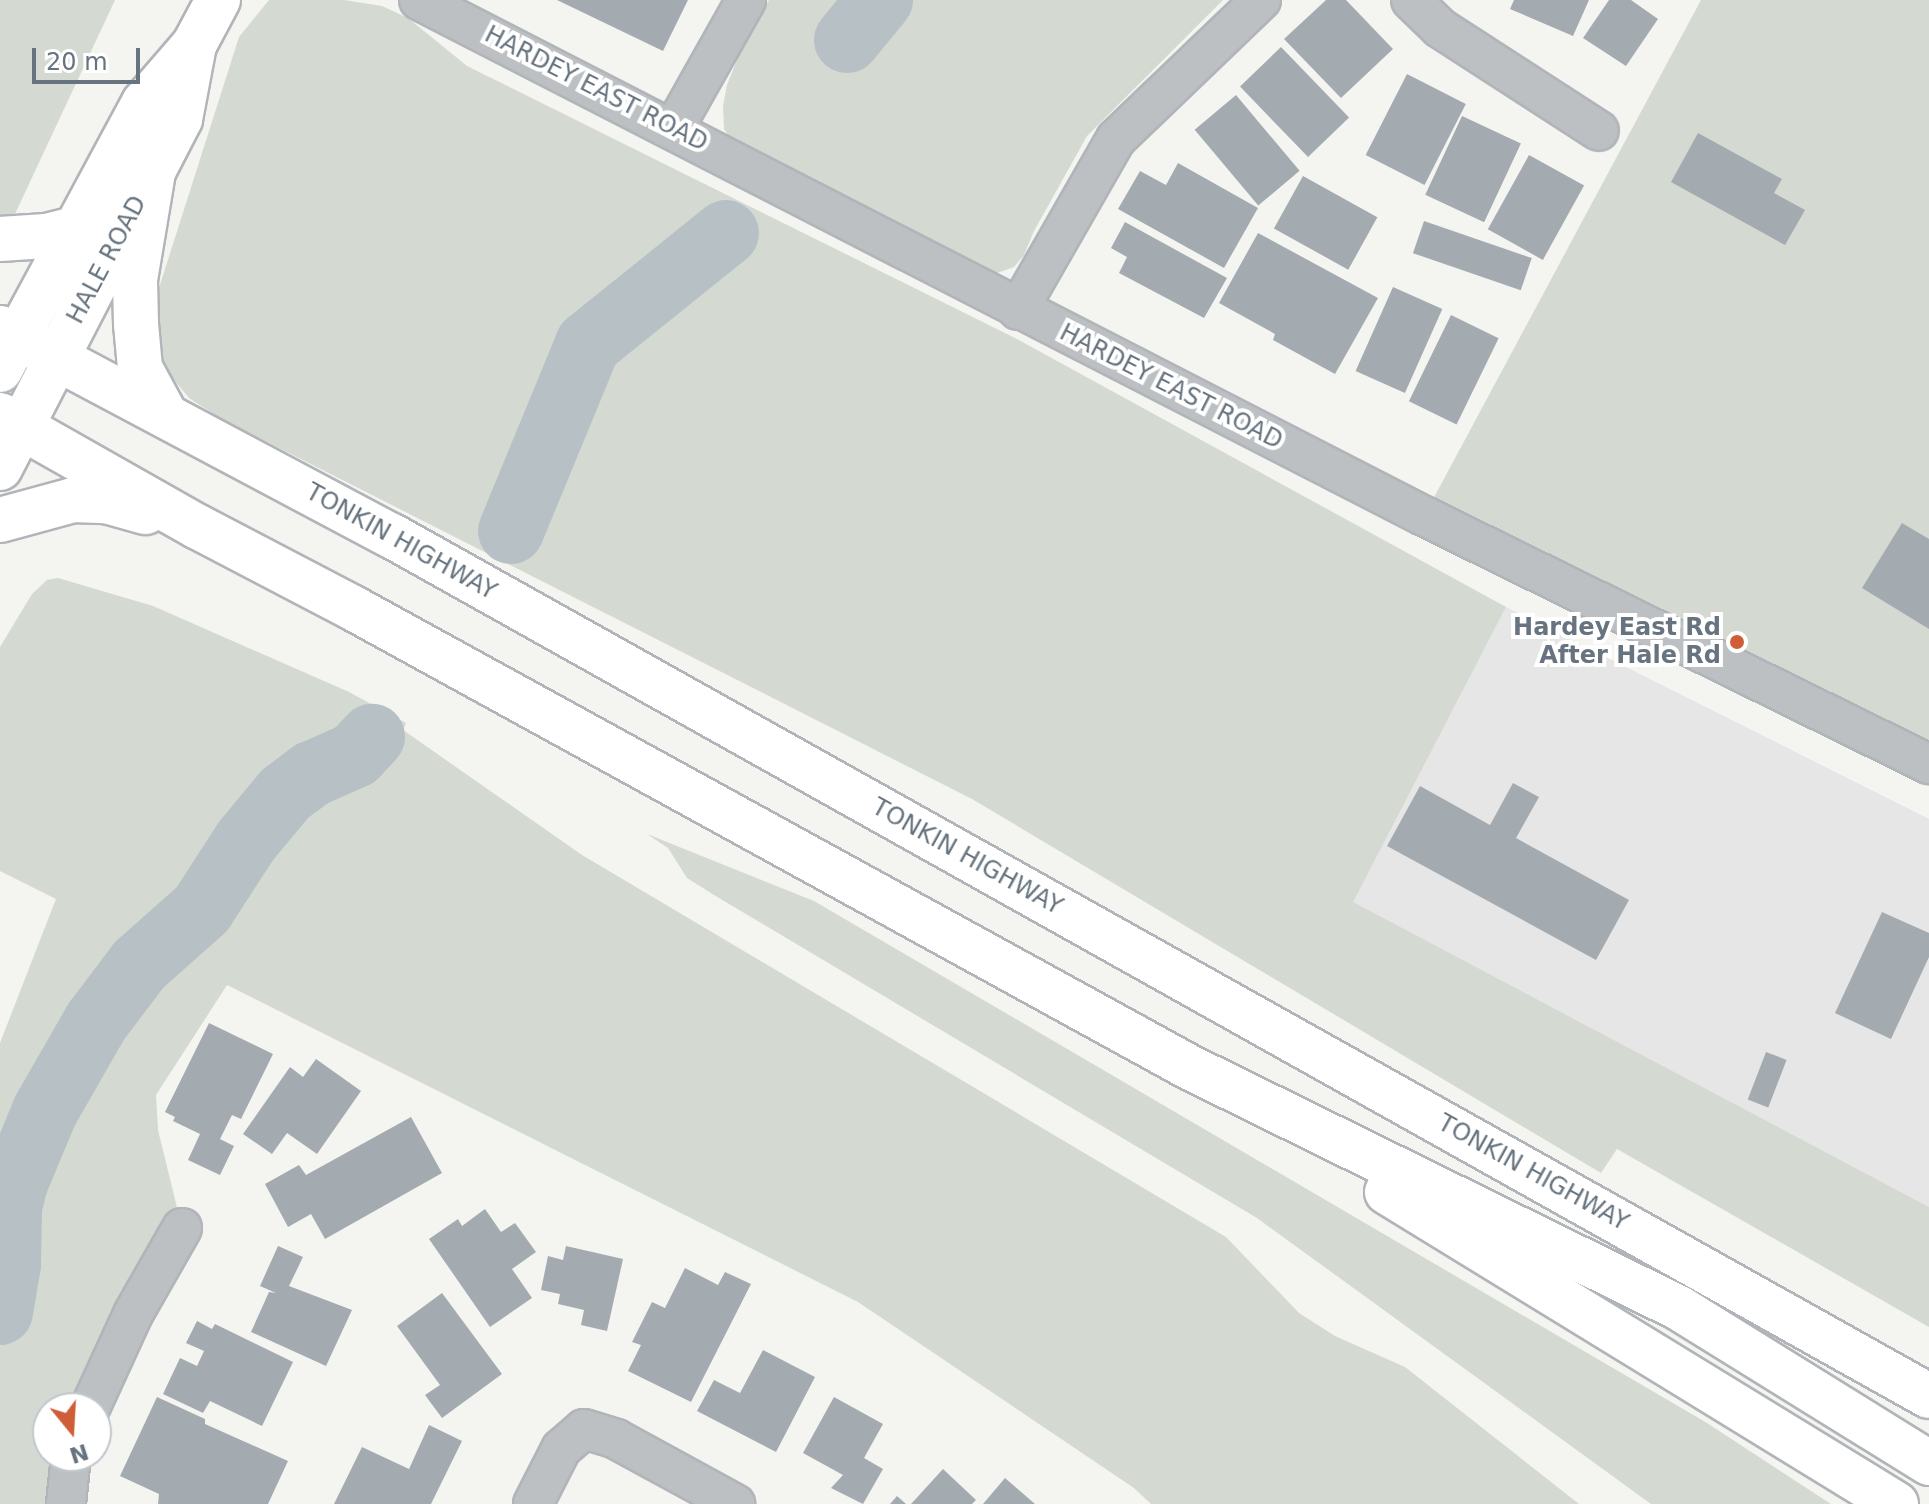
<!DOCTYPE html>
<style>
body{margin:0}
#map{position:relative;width:1929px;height:1504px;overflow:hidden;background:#f4f4f1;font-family:"DejaVu Sans",sans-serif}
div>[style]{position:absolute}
.built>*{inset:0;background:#e5e6e5}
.green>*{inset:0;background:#d4d9d1}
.river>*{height:66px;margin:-33px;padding:0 33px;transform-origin:33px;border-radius:33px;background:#b7c0c5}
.building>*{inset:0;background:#a4abb0;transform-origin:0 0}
.roads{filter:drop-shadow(2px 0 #b1b5b9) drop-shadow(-2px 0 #b1b5b9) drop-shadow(0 2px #b1b5b9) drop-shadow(0 -2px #b1b5b9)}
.street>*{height:38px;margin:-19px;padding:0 19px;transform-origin:19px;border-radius:19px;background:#bcc0c3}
.secondary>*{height:44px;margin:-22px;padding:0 22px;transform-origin:22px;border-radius:22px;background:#fff}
.highway>*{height:44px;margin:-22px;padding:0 22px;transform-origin:22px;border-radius:22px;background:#fff}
.dots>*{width:22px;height:22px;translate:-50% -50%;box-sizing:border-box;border:4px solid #fff;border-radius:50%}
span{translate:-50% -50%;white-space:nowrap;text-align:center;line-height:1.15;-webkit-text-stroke:8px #fff;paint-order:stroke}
.street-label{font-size:24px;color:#67747f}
.poi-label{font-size:24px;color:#67747f;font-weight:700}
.right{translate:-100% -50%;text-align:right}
.north{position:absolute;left:32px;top:1392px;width:80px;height:80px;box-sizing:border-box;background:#fff;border:2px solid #c2c7cc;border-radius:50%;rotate:162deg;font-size:22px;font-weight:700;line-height:32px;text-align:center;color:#67747f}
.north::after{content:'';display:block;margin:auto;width:28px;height:36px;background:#cf5d37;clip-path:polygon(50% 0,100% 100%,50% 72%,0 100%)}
.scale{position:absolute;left:32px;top:48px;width:108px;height:36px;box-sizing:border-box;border:4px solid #67747f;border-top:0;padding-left:10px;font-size:24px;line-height:28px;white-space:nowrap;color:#67747f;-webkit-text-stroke:6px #fff;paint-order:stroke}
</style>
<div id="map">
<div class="built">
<div style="clip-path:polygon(1506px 607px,1929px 819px,1929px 1207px,1352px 902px)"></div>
</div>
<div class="green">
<div style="clip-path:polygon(0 0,115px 0,0 246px)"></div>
<div style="clip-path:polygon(269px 0,344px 0,382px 6px,408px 18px,467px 66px,1015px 338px,1506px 607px,1353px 902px,1929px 1207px,1929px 1327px,1617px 1149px,1601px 1173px,972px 799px,220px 418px,189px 398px,167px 371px,156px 338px,159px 288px,239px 37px)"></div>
<div style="clip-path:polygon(769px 0,1223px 0,1087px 136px,1034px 231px,1024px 255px,1014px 267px,997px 273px,985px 272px,733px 142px,724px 129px,723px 106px,727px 85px,745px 40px)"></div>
<div style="clip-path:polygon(1701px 0,1929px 0,1929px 764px,1424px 516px)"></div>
<div style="clip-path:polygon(58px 578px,153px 606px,349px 692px,406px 723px,403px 730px,582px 855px,1226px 1237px,1299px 1313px,1335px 1336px,1405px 1367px,1579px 1504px,1151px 1504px,1134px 1488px,858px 1302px,227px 985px,156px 1095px,158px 1130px,182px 1228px,92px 1408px,48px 1408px,48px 1456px,71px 1456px,66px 1504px,0 1504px,0 1043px,56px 899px,0 871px,0 647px,32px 594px,47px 580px)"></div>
<div style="clip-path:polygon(647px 834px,814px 901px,1707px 1423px,1831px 1504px,1651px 1504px,1257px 1218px,714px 895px,687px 878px,668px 848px)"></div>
</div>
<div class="river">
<div style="left:847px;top:40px;width:52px;rotate:-50.5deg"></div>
<div style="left:511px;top:531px;width:202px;rotate:-67.6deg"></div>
<div style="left:588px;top:344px;width:177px;rotate:-38.8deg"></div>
<div style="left:0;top:1312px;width:49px;rotate:-80.5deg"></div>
<div style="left:8px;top:1264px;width:57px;rotate:-89deg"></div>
<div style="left:9px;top:1207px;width:25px;rotate:-76deg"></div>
<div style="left:15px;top:1183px;width:78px;rotate:-67.4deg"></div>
<div style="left:45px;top:1111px;width:103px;rotate:-60.2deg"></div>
<div style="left:96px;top:1022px;width:71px;rotate:-53deg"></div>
<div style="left:139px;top:965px;width:84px;rotate:-41.6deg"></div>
<div style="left:202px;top:909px;width:81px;rotate:-57.1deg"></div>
<div style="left:246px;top:841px;width:61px;rotate:-50.3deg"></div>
<div style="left:285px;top:794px;width:34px;rotate:-37deg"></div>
<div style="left:312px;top:774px;width:47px;rotate:-23.8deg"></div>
<div style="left:355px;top:755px;width:25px;rotate:-47deg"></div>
</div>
<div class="building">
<div style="clip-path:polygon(557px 0,688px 0,663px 51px)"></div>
<div style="clip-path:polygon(1326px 0,1346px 0,1393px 49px,1341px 98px,1284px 39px)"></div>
<div style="clip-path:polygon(1514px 0,1589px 0,1573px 36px,1510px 9px)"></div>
<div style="clip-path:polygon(1609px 0,1631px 0,1658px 19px,1626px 66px,1583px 38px)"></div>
<div style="left:1281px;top:47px;width:98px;height:57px;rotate:46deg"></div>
<div style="left:1407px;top:74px;width:66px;height:91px;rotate:27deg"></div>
<div style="left:1236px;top:95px;width:99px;height:54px;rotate:50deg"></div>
<div style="left:1462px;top:116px;width:65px;height:87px;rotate:25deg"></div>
<div style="clip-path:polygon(1698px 133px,1782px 179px,1774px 193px,1805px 210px,1785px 245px,1671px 182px)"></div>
<div style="left:1529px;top:155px;width:63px;height:85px;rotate:29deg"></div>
<div style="clip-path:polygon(1178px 163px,1258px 208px,1224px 268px,1118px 209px,1140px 171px,1166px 185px)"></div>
<div style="left:1303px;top:176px;width:85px;height:60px;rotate:29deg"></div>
<div style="left:1424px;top:221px;width:114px;height:34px;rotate:19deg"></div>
<div style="clip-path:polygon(1125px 222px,1227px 278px,1204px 318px,1119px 273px,1127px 257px,1111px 248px)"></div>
<div style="clip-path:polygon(1258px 233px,1378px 298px,1335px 374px,1273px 340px,1275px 334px,1219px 303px)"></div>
<div style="left:1393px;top:287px;width:54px;height:92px;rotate:24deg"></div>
<div style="left:1451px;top:315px;width:53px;height:96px;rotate:26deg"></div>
<div style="clip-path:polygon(1902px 523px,1929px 539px,1929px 629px,1862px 588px)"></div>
<div style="clip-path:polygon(1513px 783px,1539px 797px,1516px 838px,1629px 900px,1596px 960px,1387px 846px,1420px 786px,1490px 825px)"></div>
<div style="clip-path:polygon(1882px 912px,1929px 933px,1929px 957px,1891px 1039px,1835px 1013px)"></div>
<div style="clip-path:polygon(209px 1023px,273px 1054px,241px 1119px,232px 1115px,220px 1139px,234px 1146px,220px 1175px,188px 1160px,200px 1134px,173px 1121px,175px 1117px,165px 1112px)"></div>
<div style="left:1766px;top:1052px;width:22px;height:51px;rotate:21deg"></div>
<div style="clip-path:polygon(316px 1059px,361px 1091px,317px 1154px,287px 1133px,272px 1154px,243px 1134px,290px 1067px,303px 1077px)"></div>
<div style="clip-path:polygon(411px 1117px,442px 1173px,325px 1239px,311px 1214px,288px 1227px,265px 1184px,299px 1165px,306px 1175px)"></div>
<div style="clip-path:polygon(485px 1209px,501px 1232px,515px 1223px,536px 1252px,512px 1269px,532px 1298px,490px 1327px,429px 1239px,458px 1219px,462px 1226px)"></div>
<div style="clip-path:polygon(278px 1246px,303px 1257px,289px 1286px,352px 1310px,326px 1366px,251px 1332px,269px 1292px,276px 1293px,260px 1286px)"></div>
<div style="clip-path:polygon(566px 1246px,623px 1259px,607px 1331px,581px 1325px,584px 1310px,558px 1304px,560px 1294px,541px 1290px,548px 1256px,563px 1260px)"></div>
<div style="clip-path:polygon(685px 1268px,718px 1285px,725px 1272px,751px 1284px,691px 1402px,628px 1371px,641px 1345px,632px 1342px,652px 1302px,665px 1308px)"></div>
<div style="clip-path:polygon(442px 1293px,502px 1374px,442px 1418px,425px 1395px,440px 1385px,397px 1326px)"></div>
<div style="clip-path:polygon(197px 1321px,212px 1329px,215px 1324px,293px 1362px,262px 1426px,210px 1401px,203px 1413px,163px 1394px,180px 1358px,197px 1366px,204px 1351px,186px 1343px)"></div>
<div style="clip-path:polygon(763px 1350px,815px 1377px,776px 1452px,697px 1411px,714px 1380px,740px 1393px)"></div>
<div style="clip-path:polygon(157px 1397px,205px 1419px,205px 1424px,288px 1461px,268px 1504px,158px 1504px,159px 1494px,120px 1476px)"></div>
<div style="clip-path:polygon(834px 1397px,883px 1424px,864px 1458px,883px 1469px,863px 1504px,831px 1488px,843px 1475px,803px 1453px)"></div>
<div style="clip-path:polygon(429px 1425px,462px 1441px,431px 1504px,334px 1504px,362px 1447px,409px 1469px)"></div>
<div style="clip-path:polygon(943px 1469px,976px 1500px,972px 1504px,911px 1504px)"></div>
<div style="clip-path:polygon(1005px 1478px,1035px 1504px,983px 1504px)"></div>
<div style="clip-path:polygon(897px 1496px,906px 1504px,890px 1504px)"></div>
</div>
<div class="roads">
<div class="street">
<div style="left:419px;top:0;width:1130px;rotate:27.18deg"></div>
<div style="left:1424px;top:516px;width:563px;rotate:26.16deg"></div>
<div style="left:1411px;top:0;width:40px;rotate:44deg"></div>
<div style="left:1440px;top:28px;width:189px;rotate:32.9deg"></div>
<div style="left:674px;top:128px;width:147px;rotate:-60.6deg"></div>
<div style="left:1018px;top:310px;width:197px;rotate:-60.2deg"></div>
<div style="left:1116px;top:139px;width:201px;rotate:-43.8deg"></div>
<div style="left:90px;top:1408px;width:103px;rotate:-65.4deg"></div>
<div style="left:133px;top:1314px;width:99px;rotate:-60.3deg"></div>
<div style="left:66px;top:1504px;width:48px;rotate:-84.1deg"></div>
<div style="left:533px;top:1504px;width:62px;rotate:-63deg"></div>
<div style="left:561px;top:1449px;width:30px;rotate:-41deg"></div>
<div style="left:584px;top:1429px;width:34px;rotate:17deg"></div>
<div style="left:616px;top:1439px;width:136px;rotate:28.6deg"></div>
</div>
<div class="secondary">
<div style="left:0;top:370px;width:303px;rotate:-61.7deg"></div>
<div style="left:144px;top:103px;width:77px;rotate:-49.2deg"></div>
<div style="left:194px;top:45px;width:51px;rotate:-61.9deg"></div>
<div style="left:0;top:468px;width:393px;rotate:-62.7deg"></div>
<div style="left:180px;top:119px;width:75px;rotate:-79.3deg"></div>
</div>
<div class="highway">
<div style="left:153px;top:172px;width:109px;rotate:99.5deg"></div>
<div style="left:135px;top:280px;width:44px;rotate:88.7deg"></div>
<div style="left:136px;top:324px;width:44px;rotate:84.8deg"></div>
<div style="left:140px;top:368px;width:52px;rotate:61.5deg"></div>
<div style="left:0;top:239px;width:46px;rotate:-3.7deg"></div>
<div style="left:46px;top:236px;width:32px;rotate:-14deg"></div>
<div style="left:0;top:328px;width:444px;rotate:28deg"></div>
<div style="left:392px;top:536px;width:1761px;rotate:29.23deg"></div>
<div style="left:0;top:415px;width:227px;rotate:29.5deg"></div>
<div style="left:198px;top:527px;width:175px;rotate:27.6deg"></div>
<div style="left:353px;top:608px;width:954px;rotate:28.77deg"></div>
<div style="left:1189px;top:1067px;width:546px;rotate:26.19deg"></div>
<div style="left:1679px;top:1308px;width:294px;rotate:31.8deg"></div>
<div style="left:0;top:520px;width:76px;rotate:-15.3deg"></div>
<div style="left:73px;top:500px;width:33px;rotate:2deg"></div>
<div style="left:106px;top:501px;width:41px;rotate:15.8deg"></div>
<div style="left:1387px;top:1192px;width:597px;rotate:31.51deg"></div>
</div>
</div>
<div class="dots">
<div style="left:1737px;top:642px;background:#cf5d37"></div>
</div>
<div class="street-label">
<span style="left:596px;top:89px;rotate:27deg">HARDEY EAST ROAD</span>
<span style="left:107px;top:260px;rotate:-62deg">HALE ROAD</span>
<span style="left:1171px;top:387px;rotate:27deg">HARDEY EAST ROAD</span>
<span style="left:401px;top:542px;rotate:29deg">TONKIN HIGHWAY</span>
<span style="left:967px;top:857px;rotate:29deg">TONKIN HIGHWAY</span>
<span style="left:1533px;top:1173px;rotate:29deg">TONKIN HIGHWAY</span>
</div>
<div class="poi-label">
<span class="right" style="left:1721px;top:642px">Hardey East Rd<br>After Hale Rd</span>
</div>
<div class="north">N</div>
<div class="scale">20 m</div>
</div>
